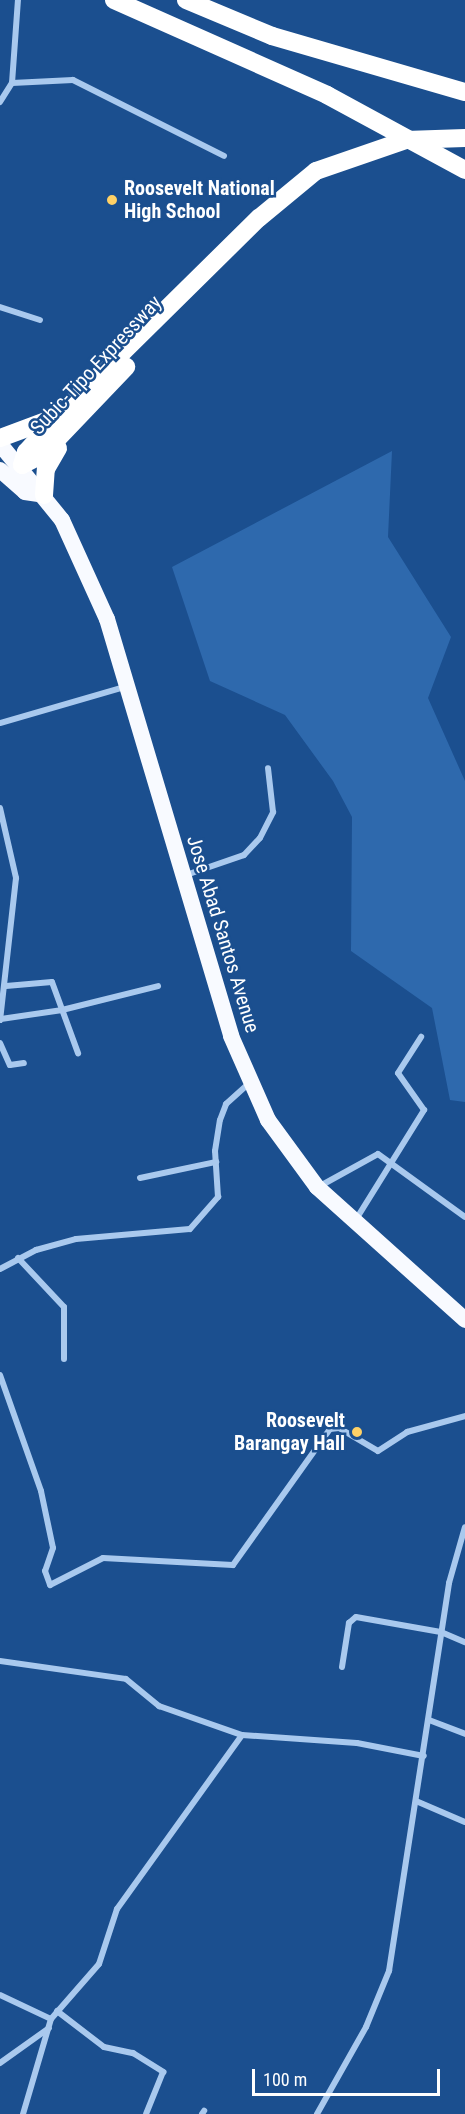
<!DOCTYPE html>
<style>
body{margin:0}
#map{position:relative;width:465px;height:2114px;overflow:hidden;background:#1b4f8f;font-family:"Roboto Condensed",sans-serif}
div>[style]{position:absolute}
.green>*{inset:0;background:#2e69ad}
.minor>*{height:6px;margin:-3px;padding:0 3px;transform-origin:3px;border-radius:3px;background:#a9c9ee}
.trunk>*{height:16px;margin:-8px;padding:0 8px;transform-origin:8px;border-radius:8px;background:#f8faff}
.motorway>*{height:18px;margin:-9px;padding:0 9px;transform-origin:9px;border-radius:9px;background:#fff}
.motorway-bridge>*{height:18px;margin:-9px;padding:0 9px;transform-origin:9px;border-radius:9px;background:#fff}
.dots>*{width:16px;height:16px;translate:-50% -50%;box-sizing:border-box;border:3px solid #1b4f8f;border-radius:50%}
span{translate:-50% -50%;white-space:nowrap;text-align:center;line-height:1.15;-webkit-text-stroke:5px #1b4f8f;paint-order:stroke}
.poi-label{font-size:20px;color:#fff;font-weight:700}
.left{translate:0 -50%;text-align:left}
.right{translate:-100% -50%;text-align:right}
.street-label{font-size:20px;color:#fff}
.scale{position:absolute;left:252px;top:2069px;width:188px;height:27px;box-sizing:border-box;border:3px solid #fff;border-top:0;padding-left:8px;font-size:18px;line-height:21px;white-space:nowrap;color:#fff;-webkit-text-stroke:4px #1b4f8f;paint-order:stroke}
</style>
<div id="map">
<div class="green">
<div style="clip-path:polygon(392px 451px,388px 537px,451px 637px,428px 698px,465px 781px,465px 1102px,450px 1100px,432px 1008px,351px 951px,352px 817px,333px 781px,285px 715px,210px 681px,172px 567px)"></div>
</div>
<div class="minor">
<div style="left:12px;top:83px;width:61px;rotate:-2.8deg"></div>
<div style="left:73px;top:80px;width:169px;rotate:26.7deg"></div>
<div style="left:0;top:102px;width:22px;rotate:-58deg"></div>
<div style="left:12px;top:83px;width:83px;rotate:-85.9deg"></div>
<div style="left:0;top:307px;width:42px;rotate:18deg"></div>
<div style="left:0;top:723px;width:130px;rotate:-16.1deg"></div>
<div style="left:0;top:808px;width:72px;rotate:77.1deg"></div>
<div style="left:16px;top:878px;width:143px;rotate:96.4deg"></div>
<div style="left:186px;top:875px;width:61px;rotate:-19deg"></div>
<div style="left:244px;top:855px;width:23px;rotate:-47deg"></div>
<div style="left:260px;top:838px;width:29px;rotate:-63deg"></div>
<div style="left:273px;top:812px;width:44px;rotate:-96.5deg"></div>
<div style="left:6px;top:986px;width:46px;rotate:-5deg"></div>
<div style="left:52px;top:982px;width:76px;rotate:69.9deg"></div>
<div style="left:1px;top:1019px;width:62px;rotate:-8.4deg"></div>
<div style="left:62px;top:1010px;width:99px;rotate:-14deg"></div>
<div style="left:0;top:1043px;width:24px;rotate:66deg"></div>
<div style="left:10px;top:1065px;width:14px;rotate:-8deg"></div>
<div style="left:140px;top:1178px;width:78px;rotate:-11.9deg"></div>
<div style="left:320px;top:1186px;width:66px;rotate:-28.9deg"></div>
<div style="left:378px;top:1154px;width:107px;rotate:35.9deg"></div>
<div style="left:355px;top:1221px;width:131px;rotate:-58.1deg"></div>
<div style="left:424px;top:1110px;width:45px;rotate:-125.1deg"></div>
<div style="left:398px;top:1073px;width:43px;rotate:-57.4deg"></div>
<div style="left:18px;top:1258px;width:67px;rotate:46.8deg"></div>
<div style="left:64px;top:1307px;width:52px;rotate:90deg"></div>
<div style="left:0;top:1269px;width:41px;rotate:-27.8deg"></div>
<div style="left:36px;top:1250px;width:41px;rotate:-15.4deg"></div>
<div style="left:76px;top:1239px;width:114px;rotate:-5deg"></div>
<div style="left:190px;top:1229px;width:43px;rotate:-48.8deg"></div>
<div style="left:218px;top:1197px;width:46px;rotate:-93.7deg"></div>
<div style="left:215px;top:1151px;width:31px;rotate:-81deg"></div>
<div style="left:220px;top:1120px;width:17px;rotate:-69deg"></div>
<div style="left:226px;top:1104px;width:31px;rotate:-42deg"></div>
<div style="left:0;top:1375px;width:123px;rotate:70.5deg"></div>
<div style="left:41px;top:1491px;width:58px;rotate:78.1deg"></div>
<div style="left:53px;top:1548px;width:24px;rotate:109deg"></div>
<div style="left:45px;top:1571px;width:15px;rotate:70deg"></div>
<div style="left:50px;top:1585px;width:59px;rotate:-27deg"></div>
<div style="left:103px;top:1558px;width:130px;rotate:3.1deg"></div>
<div style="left:233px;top:1565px;width:167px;rotate:-54.5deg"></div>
<div style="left:330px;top:1429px;width:9px;rotate:-6deg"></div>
<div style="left:339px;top:1428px;width:45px;rotate:30.5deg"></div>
<div style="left:378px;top:1451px;width:35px;rotate:-33deg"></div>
<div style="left:407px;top:1432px;width:60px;rotate:-15.4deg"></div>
<div style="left:0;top:1661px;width:127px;rotate:8.1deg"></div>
<div style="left:126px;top:1679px;width:43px;rotate:39.3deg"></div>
<div style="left:159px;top:1706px;width:88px;rotate:19.3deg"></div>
<div style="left:242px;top:1735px;width:115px;rotate:4deg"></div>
<div style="left:357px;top:1743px;width:68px;rotate:11deg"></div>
<div style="left:342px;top:1667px;width:45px;rotate:-81deg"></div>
<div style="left:349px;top:1623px;width:9px;rotate:-41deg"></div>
<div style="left:356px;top:1617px;width:86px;rotate:10deg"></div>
<div style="left:441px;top:1632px;width:26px;rotate:23deg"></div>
<div style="left:429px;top:1720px;width:39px;rotate:21deg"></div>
<div style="left:416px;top:1801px;width:53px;rotate:23.2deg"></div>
<div style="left:0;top:1995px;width:56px;rotate:25.2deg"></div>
<div style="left:57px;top:2011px;width:59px;rotate:37.5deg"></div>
<div style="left:104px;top:2047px;width:30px;rotate:12deg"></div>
<div style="left:133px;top:2053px;width:36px;rotate:32deg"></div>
<div style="left:163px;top:2072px;width:45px;rotate:112deg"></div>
<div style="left:0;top:2063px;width:60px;rotate:-35.5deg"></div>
<div style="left:23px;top:2114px;width:99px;rotate:-73.6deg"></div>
<div style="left:51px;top:2019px;width:73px;rotate:-48.9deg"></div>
<div style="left:99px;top:1964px;width:58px;rotate:-71.9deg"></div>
<div style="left:117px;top:1909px;width:214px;rotate:-54.3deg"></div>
<div style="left:202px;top:2114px;width:4px;rotate:-56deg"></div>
<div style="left:317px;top:2114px;width:100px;rotate:-60.6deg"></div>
<div style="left:366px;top:2027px;width:61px;rotate:-67.7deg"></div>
<div style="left:389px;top:1971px;width:393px;rotate:-81.2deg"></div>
<div style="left:449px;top:1583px;width:58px;rotate:-74.1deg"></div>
</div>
<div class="trunk">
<div style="left:0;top:444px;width:98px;rotate:50.8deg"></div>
<div style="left:62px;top:520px;width:109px;rotate:65.6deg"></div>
<div style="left:107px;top:619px;width:435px;rotate:73.4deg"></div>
<div style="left:231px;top:1036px;width:92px;rotate:66.2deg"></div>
<div style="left:268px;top:1120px;width:83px;rotate:53.8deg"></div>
<div style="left:317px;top:1187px;width:199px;rotate:41.9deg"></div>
<div style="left:0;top:470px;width:33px;rotate:41deg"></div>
<div style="left:25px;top:492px;width:19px;rotate:9deg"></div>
</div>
<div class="motorway">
<div style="left:114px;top:0;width:233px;rotate:24deg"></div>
<div style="left:186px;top:0;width:93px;rotate:22.7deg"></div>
<div style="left:272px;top:36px;width:201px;rotate:16.2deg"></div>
<div style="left:0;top:438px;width:49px;rotate:-20.3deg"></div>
<div style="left:22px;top:465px;width:14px;rotate:-73deg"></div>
<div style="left:26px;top:452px;width:55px;rotate:-47.9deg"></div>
<div style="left:63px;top:411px;width:275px;rotate:-44.6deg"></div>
<div style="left:259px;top:218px;width:74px;rotate:-39.5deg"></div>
<div style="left:316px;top:171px;width:95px;rotate:-19deg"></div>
<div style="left:406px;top:140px;width:59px;rotate:-1.9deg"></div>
<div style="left:22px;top:465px;width:22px;rotate:-27deg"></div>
<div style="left:42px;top:455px;width:122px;rotate:-46.3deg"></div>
<div style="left:44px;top:495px;width:26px;rotate:-86deg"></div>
<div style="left:46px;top:469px;width:24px;rotate:-60deg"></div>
</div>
<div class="motorway-bridge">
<div style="left:327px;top:95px;width:157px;rotate:28.5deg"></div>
</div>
<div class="dots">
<div style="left:112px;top:200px;background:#ffd166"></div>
<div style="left:357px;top:1432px;background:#ffd166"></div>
</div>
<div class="poi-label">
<span class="left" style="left:124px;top:200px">Roosevelt National<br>High School</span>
<span class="right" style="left:345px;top:1432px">Roosevelt<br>Barangay Hall</span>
</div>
<div class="street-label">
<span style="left:96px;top:365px;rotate:-47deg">Subic-Tipo Expressway</span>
<span style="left:223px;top:934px;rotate:73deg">Jose Abad Santos Avenue</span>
</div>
<div class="scale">100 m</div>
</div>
